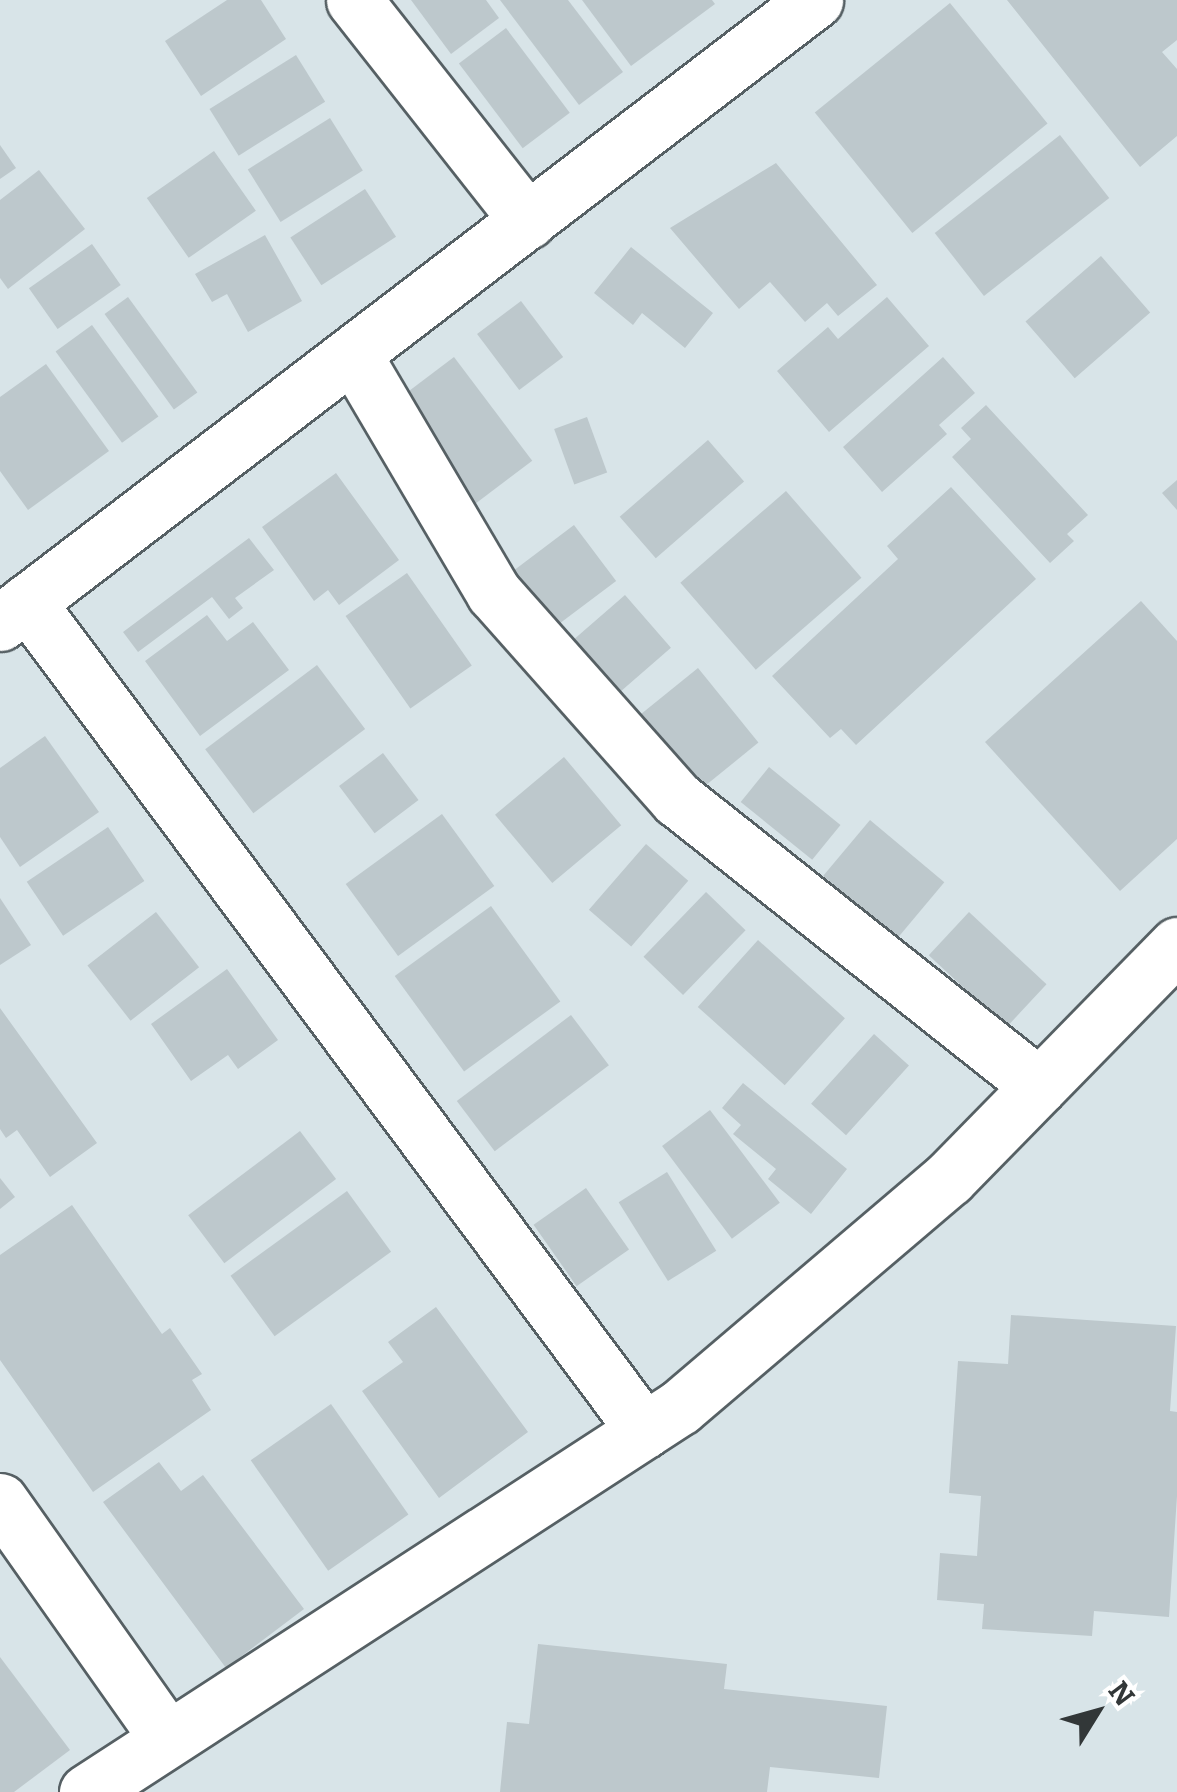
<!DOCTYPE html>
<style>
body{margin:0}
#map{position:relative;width:1177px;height:1792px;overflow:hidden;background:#d8e4e8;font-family:Bitter,serif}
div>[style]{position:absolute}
.building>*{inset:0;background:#bdc8cc;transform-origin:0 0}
.roads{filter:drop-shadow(2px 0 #566064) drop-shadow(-2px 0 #566064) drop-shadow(0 2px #566064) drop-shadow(0 -2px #566064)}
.minor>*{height:55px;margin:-27.5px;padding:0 27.5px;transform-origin:27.5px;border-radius:27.5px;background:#fff}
.tertiary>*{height:55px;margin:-27.5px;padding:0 27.5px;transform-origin:27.5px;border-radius:27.5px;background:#fff}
span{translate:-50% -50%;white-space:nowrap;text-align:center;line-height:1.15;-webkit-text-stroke:8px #fff;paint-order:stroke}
.north{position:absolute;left:1047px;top:1662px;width:100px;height:100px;-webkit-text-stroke:8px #fff;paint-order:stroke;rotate:53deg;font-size:28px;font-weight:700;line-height:40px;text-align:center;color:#323738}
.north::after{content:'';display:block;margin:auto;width:35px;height:45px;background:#323738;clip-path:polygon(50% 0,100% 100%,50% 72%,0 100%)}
</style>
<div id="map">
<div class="building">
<div style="clip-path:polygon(227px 0,261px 0,286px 39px,201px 96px,165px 41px)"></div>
<div style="clip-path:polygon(411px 0,486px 0,499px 18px,451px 54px)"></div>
<div style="clip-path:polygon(500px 0,568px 0,623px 72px,579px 105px)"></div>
<div style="clip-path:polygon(582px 0,712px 0,715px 4px,631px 66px)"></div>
<div style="clip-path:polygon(1007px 0,1177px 0,1177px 40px,1162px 52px,1177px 69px,1177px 136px,1140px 167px)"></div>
<div style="left:950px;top:3px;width:155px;height:174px;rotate:51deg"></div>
<div style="left:506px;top:28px;width:106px;height:59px;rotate:53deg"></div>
<div style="left:296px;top:55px;width:55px;height:102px;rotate:58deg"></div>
<div style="left:330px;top:118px;width:62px;height:97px;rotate:58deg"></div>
<div style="left:1060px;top:135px;width:80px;height:159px;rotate:52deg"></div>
<div style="clip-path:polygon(0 145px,16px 168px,0 179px)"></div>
<div style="left:214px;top:151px;width:73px;height:82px;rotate:55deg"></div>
<div style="clip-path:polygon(776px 163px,877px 285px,838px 316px,827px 303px,805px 322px,770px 282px,739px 309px,670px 228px)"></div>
<div style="clip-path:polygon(39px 170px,85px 229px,8px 289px,0 278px,0 200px)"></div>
<div style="left:365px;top:189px;width:57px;height:89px;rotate:57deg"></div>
<div style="clip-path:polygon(265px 235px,302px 301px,248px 332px,227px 294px,212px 302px,195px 274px)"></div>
<div style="left:92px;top:244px;width:50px;height:77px;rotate:55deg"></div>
<div style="clip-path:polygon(631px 247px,713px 313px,685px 348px,642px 313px,633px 325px,594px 293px)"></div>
<div style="left:1101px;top:256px;width:75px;height:100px;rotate:49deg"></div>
<div style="left:128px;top:297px;width:118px;height:29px;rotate:54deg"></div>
<div style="clip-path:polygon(887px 297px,929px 346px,829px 432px,777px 371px,828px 327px,838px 339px)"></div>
<div style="left:521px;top:301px;width:70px;height:55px;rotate:53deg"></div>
<div style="left:92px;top:325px;width:113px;height:45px;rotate:54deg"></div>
<div style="left:454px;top:357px;width:130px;height:75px;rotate:53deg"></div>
<div style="clip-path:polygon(943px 357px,975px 393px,939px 425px,947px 434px,882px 492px,843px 447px)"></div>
<div style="clip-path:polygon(46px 364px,109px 451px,28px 510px,0 471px,0 397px)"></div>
<div style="clip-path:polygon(986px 405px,1088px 515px,1067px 534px,1074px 541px,1050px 563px,952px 457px,971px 439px,961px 428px)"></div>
<div style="left:587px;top:417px;width:59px;height:35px;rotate:70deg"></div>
<div style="left:708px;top:440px;width:55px;height:117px;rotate:49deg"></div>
<div style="clip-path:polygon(336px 473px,399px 560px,339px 605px,328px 590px,314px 601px,262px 527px)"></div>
<div style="clip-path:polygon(1177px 480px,1177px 510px,1162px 493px)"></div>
<div style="clip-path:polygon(951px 487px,1036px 579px,856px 745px,841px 729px,830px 738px,772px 676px,898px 559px,887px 546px)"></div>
<div style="left:786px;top:491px;width:115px;height:140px;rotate:49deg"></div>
<div style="left:574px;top:525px;width:70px;height:75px;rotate:53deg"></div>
<div style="clip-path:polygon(249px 538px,274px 570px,235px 598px,243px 608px,229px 619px,212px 597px,138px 652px,123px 632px)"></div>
<div style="left:407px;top:573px;width:113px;height:75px;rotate:55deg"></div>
<div style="left:625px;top:595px;width:70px;height:69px;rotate:49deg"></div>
<div style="clip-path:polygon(1141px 601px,1177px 641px,1177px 839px,1120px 891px,985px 742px)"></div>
<div style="clip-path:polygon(207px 615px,227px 641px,253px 622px,289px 670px,200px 736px,145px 661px)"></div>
<div style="left:317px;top:665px;width:80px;height:140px;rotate:53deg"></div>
<div style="left:698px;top:668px;width:96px;height:80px;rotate:51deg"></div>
<div style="clip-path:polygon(45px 736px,99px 812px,20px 867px,0 837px,0 768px)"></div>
<div style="left:383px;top:753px;width:59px;height:55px;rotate:53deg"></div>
<div style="left:564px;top:757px;width:89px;height:90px;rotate:50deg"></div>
<div style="left:769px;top:767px;width:92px;height:45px;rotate:39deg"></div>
<div style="left:442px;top:814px;width:89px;height:119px;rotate:54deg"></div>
<div style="left:870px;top:820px;width:97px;height:73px;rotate:40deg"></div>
<div style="left:108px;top:827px;width:65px;height:98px;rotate:56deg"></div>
<div style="left:646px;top:844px;width:56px;height:87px;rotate:41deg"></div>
<div style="left:706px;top:892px;width:55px;height:90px;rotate:44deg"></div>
<div style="clip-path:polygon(0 898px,31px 945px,0 965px)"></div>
<div style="left:491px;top:906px;width:118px;height:119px;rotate:54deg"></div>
<div style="left:156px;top:912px;width:70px;height:87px;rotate:52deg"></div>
<div style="left:969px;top:912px;width:106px;height:59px;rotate:43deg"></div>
<div style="left:758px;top:940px;width:117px;height:90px;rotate:42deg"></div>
<div style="clip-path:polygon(227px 969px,278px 1040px,238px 1069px,228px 1055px,191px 1081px,151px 1024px)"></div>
<div style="clip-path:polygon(0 1008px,97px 1143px,50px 1177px,17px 1130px,6px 1138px,0 1129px)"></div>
<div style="left:571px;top:1015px;width:63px;height:143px;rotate:53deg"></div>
<div style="left:874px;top:1034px;width:47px;height:94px;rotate:42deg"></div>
<div style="clip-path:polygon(743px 1083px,847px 1169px,811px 1214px,768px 1179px,776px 1169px,733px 1134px,741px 1125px,722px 1108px)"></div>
<div style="left:710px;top:1110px;width:116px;height:60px;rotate:53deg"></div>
<div style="left:300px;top:1131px;width:60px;height:140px;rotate:53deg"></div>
<div style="left:667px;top:1172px;width:93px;height:57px;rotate:58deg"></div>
<div style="clip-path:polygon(0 1178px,15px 1197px,0 1209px)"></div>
<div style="left:586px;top:1188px;width:75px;height:64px;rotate:55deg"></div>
<div style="left:347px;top:1191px;width:75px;height:144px;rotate:54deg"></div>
<div style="clip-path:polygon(72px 1205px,162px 1334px,170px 1328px,202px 1374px,192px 1380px,211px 1410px,93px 1492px,0 1360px,0 1255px)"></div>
<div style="clip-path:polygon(436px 1307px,528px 1432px,439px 1498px,362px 1391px,403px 1362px,388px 1342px)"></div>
<div style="clip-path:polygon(1011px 1315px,1176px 1326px,1170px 1411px,1177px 1412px,1177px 1496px,1169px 1617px,1094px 1611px,1092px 1636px,982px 1629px,984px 1604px,937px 1600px,940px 1553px,977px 1556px,981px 1496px,949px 1493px,958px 1361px,1008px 1364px)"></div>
<div style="left:331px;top:1404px;width:135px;height:98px;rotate:55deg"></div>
<div style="clip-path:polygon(159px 1462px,181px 1491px,203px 1475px,304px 1609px,226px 1668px,103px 1502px)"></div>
<div style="clip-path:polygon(538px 1644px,727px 1664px,724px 1689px,887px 1706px,879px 1778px,770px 1767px,767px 1792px,500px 1792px,507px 1722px,529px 1724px)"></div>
<div style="clip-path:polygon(0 1657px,70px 1750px,14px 1792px,0 1792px)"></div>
</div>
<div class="roads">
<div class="minor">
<div style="left:354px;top:0;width:281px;rotate:51.8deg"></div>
<div style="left:353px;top:354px;width:277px;rotate:59.5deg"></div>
<div style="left:494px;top:593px;width:276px;rotate:48.4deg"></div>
<div style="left:677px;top:799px;width:462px;rotate:38.4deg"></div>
<div style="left:27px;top:602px;width:1033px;rotate:53.31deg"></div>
<div style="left:0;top:623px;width:1026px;rotate:-37.39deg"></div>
<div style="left:0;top:1501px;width:290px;rotate:54.8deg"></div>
</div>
<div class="tertiary">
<div style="left:87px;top:1792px;width:707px;rotate:-32.99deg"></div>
<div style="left:680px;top:1407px;width:353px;rotate:-40.4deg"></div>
<div style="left:949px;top:1178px;width:326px;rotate:-45.6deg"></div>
</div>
</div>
<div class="north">N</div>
</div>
